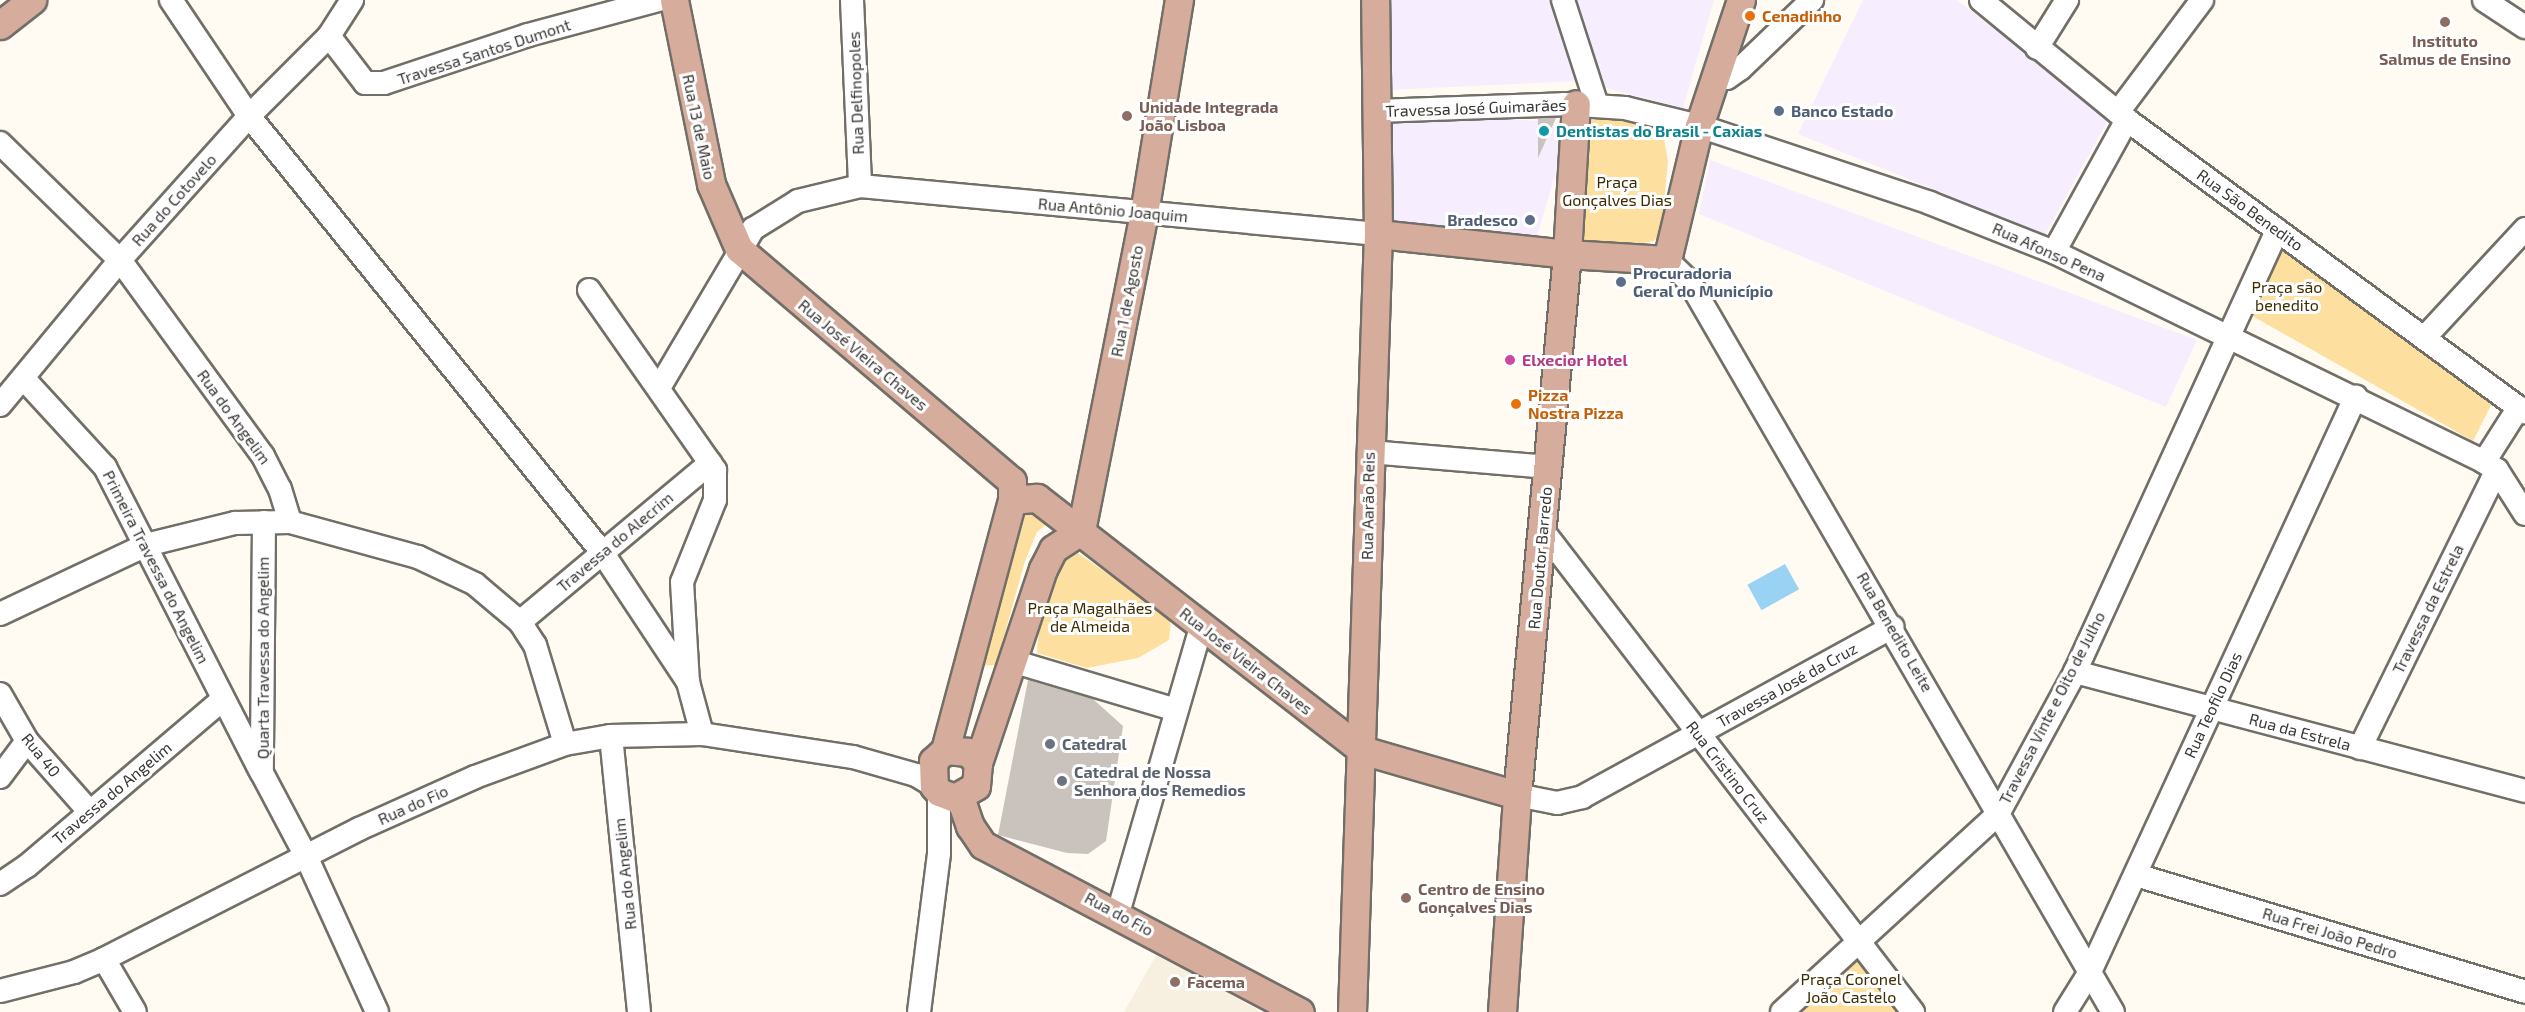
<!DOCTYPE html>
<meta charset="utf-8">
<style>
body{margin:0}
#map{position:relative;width:2525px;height:1012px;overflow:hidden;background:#fffbf2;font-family:"Exo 2",sans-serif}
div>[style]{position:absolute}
.commercial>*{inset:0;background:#f6edfe}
.built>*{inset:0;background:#f7f0e0}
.green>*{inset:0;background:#fde0a0}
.water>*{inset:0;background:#9ad2f3;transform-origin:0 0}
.building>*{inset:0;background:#cac3bd}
.roads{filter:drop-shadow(2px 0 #726f68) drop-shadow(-2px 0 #726f68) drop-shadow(0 2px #726f68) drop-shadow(0 -2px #726f68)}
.minor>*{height:22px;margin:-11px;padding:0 11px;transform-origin:11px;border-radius:11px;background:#fff}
.major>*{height:27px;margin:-13.5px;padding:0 13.5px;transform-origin:13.5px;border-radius:13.5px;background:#d6ac9d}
.dots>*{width:16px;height:16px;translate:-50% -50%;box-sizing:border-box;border:3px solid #fff;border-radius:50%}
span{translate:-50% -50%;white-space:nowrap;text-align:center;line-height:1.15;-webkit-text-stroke:6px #fff;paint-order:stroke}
.food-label{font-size:16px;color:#c56008;font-weight:700}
.left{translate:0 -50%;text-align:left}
.education-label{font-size:16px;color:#785e54;font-weight:700}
.street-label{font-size:16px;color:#393734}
.service-label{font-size:16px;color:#4e5e75;font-weight:700}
.right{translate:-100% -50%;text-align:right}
.culture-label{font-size:16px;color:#0d838f;font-weight:700}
.park-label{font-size:16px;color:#3d2c01}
.hotel-label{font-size:16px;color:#b23c85;font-weight:700}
.worship-label{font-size:16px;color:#5b616d;font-weight:700}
</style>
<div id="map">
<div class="commercial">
<div style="clip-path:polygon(1389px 0,1553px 0,1580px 81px,1386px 90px)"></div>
<div style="clip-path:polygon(1573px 0,1714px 0,1683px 108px,1598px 86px)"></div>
<div style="clip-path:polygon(1863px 0,1957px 0,2109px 118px,2045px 235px,1798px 134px)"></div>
<div style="clip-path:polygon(1371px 107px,1570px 124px,1534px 246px,1370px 236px)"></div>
<div style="clip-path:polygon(1710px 160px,2197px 340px,2166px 407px,1699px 214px)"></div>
</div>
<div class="built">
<div style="clip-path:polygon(1158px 952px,1261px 1012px,1124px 1012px)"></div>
</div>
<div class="green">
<div style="clip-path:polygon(1590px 112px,1662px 127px,1668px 161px,1661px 233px,1654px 241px,1637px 244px,1571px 240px,1575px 127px)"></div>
<div style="clip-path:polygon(2272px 243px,2495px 397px,2473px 441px,2240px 309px)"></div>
<div style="clip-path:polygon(1017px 502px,1053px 518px,1037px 532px,1025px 561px,996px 665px,974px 666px)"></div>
<div style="clip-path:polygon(1068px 546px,1171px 618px,1169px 640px,1138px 658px,1087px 668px,1037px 653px,1041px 601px)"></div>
<div style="clip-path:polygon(1855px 950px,1898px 1012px,1789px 1012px)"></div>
</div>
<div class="water">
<div style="left:1785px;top:564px;width:29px;height:43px;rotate:61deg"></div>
</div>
<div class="building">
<div style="clip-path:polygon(1538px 118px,1556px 118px,1538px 158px)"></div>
<div style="clip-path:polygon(1028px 680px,1093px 699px,1123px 726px,1106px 841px,1088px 854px,1067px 853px,998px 835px)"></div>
</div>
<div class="roads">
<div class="minor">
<div style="left:171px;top:0;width:140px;rotate:56.1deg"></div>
<div style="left:249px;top:116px;width:561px;rotate:51.01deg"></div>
<div style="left:602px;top:552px;width:156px;rotate:56.5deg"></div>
<div style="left:852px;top:0;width:186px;rotate:87.5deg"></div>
<div style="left:1563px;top:0;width:110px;rotate:72.1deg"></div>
<div style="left:1981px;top:0;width:189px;rotate:39.4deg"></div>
<div style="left:2127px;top:120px;width:494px;rotate:36.3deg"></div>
<div style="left:2484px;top:0;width:49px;rotate:33.4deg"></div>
<div style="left:329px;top:36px;width:59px;rotate:52.5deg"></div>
<div style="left:365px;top:83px;width:19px"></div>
<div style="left:384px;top:83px;width:152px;rotate:-18.4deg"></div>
<div style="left:528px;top:35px;width:136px;rotate:-15deg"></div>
<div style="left:2037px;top:48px;width:57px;rotate:-58deg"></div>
<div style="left:1715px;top:76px;width:12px;rotate:9deg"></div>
<div style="left:1727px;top:78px;width:16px;rotate:-35deg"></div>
<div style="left:1740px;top:69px;width:100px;rotate:-43.8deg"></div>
<div style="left:1376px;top:111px;width:187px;rotate:-2.1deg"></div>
<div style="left:1563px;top:104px;width:62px;rotate:3.7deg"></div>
<div style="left:1625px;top:108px;width:76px;rotate:13.7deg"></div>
<div style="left:1699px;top:126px;width:243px;rotate:18.4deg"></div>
<div style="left:1930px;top:203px;width:133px;rotate:21.6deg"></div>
<div style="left:2054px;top:252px;width:479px;rotate:26deg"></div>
<div style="left:2484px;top:462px;width:15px;rotate:32deg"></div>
<div style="left:2497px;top:470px;width:52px;rotate:57.5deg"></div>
<div style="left:2118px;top:112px;width:140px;rotate:-53.1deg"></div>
<div style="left:0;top:143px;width:168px;rotate:44.3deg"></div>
<div style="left:120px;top:260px;width:243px;rotate:53.9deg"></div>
<div style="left:263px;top:456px;width:37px;rotate:63deg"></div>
<div style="left:280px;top:489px;width:34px;rotate:73deg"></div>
<div style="left:2054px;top:252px;width:151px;rotate:-61.1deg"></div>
<div style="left:1667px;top:260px;width:30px;rotate:44deg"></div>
<div style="left:1689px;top:281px;width:845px;rotate:59.89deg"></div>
<div style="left:589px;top:290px;width:220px;rotate:55deg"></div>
<div style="left:715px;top:470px;width:30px;rotate:90deg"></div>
<div style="left:715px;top:500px;width:88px;rotate:111.9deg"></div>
<div style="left:682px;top:582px;width:100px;rotate:86.6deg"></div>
<div style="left:688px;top:682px;width:54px;rotate:74.9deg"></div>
<div style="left:2426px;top:336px;width:146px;rotate:-47.2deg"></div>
<div style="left:24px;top:379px;width:120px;rotate:47.4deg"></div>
<div style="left:105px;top:467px;width:340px;rotate:62.9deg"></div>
<div style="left:659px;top:388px;width:185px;rotate:-59.4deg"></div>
<div style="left:753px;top:229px;width:53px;rotate:-31.9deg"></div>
<div style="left:798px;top:201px;width:64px;rotate:-13.6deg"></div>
<div style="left:860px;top:186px;width:520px;rotate:5.29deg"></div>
<div style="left:0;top:405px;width:188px;rotate:-50.4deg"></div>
<div style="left:120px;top:260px;width:193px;rotate:-48.1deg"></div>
<div style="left:249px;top:116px;width:113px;rotate:-45deg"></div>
<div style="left:329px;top:36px;width:43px;rotate:-57.4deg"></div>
<div style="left:1369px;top:452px;width:181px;rotate:4.8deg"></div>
<div style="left:2484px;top:462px;width:65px;rotate:-57.5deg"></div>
<div style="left:264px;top:522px;width:251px;rotate:90.5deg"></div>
<div style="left:262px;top:773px;width:94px;rotate:62.1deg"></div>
<div style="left:306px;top:856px;width:171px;rotate:65.5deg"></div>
<div style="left:1543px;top:531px;width:607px;rotate:52.43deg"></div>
<div style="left:0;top:614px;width:161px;rotate:-25.3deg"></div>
<div style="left:146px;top:545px;width:92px;rotate:-13.9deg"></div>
<div style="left:235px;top:523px;width:55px;rotate:-1deg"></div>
<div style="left:290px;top:522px;width:133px;rotate:15.3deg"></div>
<div style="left:418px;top:557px;width:63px;rotate:25.3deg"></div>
<div style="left:475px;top:584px;width:59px;rotate:40.2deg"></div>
<div style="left:520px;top:622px;width:27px;rotate:57deg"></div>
<div style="left:535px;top:645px;width:103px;rotate:73.1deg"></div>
<div style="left:520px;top:622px;width:248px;rotate:-39.9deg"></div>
<div style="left:1012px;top:661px;width:171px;rotate:16.6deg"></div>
<div style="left:2075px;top:672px;width:465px;rotate:14.8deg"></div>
<div style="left:0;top:694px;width:54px;rotate:60.1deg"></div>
<div style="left:27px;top:741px;width:94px;rotate:48.5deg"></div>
<div style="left:611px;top:736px;width:277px;rotate:84.2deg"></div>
<div style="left:2360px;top:748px;width:310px;rotate:-63.8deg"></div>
<div style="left:0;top:777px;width:45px;rotate:-53.1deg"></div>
<div style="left:1517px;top:795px;width:41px;rotate:11.3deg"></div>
<div style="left:1557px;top:803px;width:26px;rotate:-13deg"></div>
<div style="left:1582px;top:797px;width:354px;rotate:-28.7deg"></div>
<div style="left:2136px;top:875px;width:406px;rotate:16.7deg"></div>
<div style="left:0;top:884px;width:32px;rotate:-34deg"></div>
<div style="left:27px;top:866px;width:257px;rotate:-40.4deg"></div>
<div style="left:1118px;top:913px;width:298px;rotate:-73.8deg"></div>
<div style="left:104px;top:959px;width:61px;rotate:59.7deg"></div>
<div style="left:0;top:991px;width:76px;rotate:-14.4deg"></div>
<div style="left:74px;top:972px;width:33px;rotate:-23deg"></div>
<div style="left:104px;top:959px;width:286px;rotate:-27deg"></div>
<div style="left:359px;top:829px;width:127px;rotate:-24.1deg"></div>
<div style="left:475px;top:777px;width:96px;rotate:-20.1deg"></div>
<div style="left:565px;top:744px;width:47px;rotate:-9.9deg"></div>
<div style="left:611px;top:736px;width:91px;rotate:-1.3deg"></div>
<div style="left:702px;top:734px;width:153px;rotate:8.7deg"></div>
<div style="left:853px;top:757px;width:66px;rotate:15.9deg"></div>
<div style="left:916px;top:775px;width:21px;rotate:31deg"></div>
<div style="left:919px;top:1012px;width:160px;rotate:-82.8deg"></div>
<div style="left:939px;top:853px;width:61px;rotate:-90deg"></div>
<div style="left:1782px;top:1012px;width:293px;rotate:-42.5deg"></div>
<div style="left:1998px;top:814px;width:162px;rotate:-61.5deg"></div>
<div style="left:2075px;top:672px;width:486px;rotate:-65.4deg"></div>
<div style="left:2065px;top:1012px;width:47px;rotate:-58deg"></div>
<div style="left:2090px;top:972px;width:634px;rotate:-65.21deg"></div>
</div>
<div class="major">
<div style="left:674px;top:0;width:188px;rotate:78.6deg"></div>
<div style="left:711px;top:184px;width:71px;rotate:66.7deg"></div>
<div style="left:739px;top:249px;width:358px;rotate:40.4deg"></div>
<div style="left:1012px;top:481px;width:19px;rotate:90deg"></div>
<div style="left:1012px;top:500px;width:259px;rotate:105deg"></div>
<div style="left:0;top:25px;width:41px;rotate:-38deg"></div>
<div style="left:1378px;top:234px;width:190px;rotate:6deg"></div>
<div style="left:1567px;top:254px;width:100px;rotate:3.4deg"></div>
<div style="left:1667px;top:260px;width:138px;rotate:-76.6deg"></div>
<div style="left:1699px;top:126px;width:133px;rotate:-71.6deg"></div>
<div style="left:1012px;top:500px;width:25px;rotate:-5deg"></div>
<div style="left:1037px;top:498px;width:411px;rotate:37.8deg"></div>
<div style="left:1362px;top:750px;width:161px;rotate:16.2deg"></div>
<div style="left:978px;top:763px;width:15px;rotate:-132deg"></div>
<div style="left:968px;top:752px;width:23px;rotate:-175deg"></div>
<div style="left:945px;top:750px;width:16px;rotate:137deg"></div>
<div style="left:933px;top:761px;width:25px;rotate:88deg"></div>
<div style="left:934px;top:786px;width:8px;rotate:50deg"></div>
<div style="left:939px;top:792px;width:17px;rotate:21deg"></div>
<div style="left:955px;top:798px;width:24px;rotate:-30deg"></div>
<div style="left:976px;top:786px;width:23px;rotate:-85deg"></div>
<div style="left:978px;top:763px;width:205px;rotate:-71.5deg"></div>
<div style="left:1043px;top:569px;width:22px;rotate:-63deg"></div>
<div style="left:1053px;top:549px;width:33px;rotate:-33deg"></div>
<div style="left:1081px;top:531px;width:324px;rotate:-78.8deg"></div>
<div style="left:1144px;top:213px;width:216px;rotate:-80.7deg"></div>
<div style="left:960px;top:797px;width:31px;rotate:71deg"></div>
<div style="left:970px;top:826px;width:23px;rotate:56deg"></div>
<div style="left:983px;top:845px;width:358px;rotate:27.8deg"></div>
<div style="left:1352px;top:1012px;width:778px;rotate:-88.09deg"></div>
<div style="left:1378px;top:234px;width:234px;rotate:-90.7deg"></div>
<div style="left:1502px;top:1012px;width:218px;rotate:-86deg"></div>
<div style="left:1517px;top:795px;width:543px;rotate:-84.72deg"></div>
<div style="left:1567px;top:254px;width:150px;rotate:-86.6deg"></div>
</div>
</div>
<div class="dots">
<div style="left:1750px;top:16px;background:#e8710a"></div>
<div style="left:2445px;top:22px;background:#8d6e63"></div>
<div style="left:1779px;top:111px;background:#5c6f8a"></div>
<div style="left:1127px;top:116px;background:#8d6e63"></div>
<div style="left:1544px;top:131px;background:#0f9aa8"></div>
<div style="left:1530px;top:220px;background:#5c6f8a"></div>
<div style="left:1621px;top:282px;background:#5c6f8a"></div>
<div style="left:1510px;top:360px;background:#d1479c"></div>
<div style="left:1516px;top:404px;background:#e8710a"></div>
<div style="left:1050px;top:744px;background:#6b7280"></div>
<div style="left:1062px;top:781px;background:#6b7280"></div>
<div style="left:1406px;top:898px;background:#8d6e63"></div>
<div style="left:1175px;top:982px;background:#8d6e63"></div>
</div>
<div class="food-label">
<span class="left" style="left:1762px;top:16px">Cenadinho</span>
<span class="left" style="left:1528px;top:404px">Pizza<br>Nostra Pizza</span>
</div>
<div class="education-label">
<span style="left:2445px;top:50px">Instituto<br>Salmus de Ensino</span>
<span class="left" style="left:1139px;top:116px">Unidade Integrada<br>João Lisboa</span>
<span class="left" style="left:1418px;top:898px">Centro de Ensino<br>Gonçalves Dias</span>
<span class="left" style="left:1187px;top:982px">Facema</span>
</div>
<div class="street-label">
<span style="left:484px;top:52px;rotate:-18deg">Travessa Santos Dumont</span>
<span style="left:856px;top:93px;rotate:-92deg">Rua Delfinopoles</span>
<span style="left:1476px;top:108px;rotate:-2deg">Travessa José Guimarães</span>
<span style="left:699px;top:127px;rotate:78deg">Rua 13 de Maio</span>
<span style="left:174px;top:200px;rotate:-48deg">Rua do Cotovelo</span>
<span style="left:1113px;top:210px;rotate:5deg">Rua Antônio Joaquim</span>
<span style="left:2250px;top:210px;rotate:36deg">Rua São Benedito</span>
<span style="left:2049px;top:252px;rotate:24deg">Rua Afonso Pena</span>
<span style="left:1127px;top:301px;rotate:-79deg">Rua 1 de Agosto</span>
<span style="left:863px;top:355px;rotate:40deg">Rua José Vieira Chaves</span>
<span style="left:234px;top:417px;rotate:54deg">Rua do Angelim</span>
<span style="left:1368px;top:506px;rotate:-89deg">Rua Aarão Reis</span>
<span style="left:615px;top:542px;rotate:-40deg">Travessa do Alecrim</span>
<span style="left:1540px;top:558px;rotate:-85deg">Rua Doutor Barredo</span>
<span style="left:156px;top:567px;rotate:63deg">Primeira Travessa do Angelim</span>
<span style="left:2428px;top:609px;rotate:-64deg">Travessa da Estrela</span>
<span style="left:1895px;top:632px;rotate:60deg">Rua Benedito Leite</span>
<span style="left:263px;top:658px;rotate:-90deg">Quarta Travessa do Angelim</span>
<span style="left:1246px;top:661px;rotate:38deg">Rua José Vieira Chaves</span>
<span style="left:1787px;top:685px;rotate:-29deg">Travessa José da Cruz</span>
<span style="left:2213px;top:705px;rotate:-65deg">Rua Teofilo Dias</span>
<span style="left:2052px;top:708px;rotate:-63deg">Travessa Vinte e Oito de Julho</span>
<span style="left:2300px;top:732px;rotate:15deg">Rua da Estrela</span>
<span style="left:41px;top:755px;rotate:51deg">Rua 40</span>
<span style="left:1728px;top:772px;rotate:52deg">Rua Cristino Cruz</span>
<span style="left:112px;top:793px;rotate:-40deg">Travessa do Angelim</span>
<span style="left:413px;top:805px;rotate:-24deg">Rua do Fio</span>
<span style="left:625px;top:874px;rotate:-96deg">Rua do Angelim</span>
<span style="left:1119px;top:914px;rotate:28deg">Rua do Fio</span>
<span style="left:2330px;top:933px;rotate:17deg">Rua Frei João Pedro</span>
</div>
<div class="service-label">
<span class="left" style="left:1791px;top:111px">Banco Estado</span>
<span class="right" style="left:1518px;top:220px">Bradesco</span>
<span class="left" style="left:1633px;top:282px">Procuradoria<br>Geral do Município</span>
</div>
<div class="culture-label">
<span class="left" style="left:1556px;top:131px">Dentistas do Brasil - Caxias</span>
</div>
<div class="park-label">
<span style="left:1617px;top:191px">Praça<br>Gonçalves Dias</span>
<span style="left:2287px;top:296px">Praça são<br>benedito</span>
<span style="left:1090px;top:617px">Praça Magalhães<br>de Almeida</span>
<span style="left:1851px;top:988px">Praça Coronel<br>João Castelo</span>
</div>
<div class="hotel-label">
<span class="left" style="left:1522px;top:360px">Elxecior Hotel</span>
</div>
<div class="worship-label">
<span class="left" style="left:1062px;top:744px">Catedral</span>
<span class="left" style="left:1074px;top:781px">Catedral de Nossa<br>Senhora dos Remedios</span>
</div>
</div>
